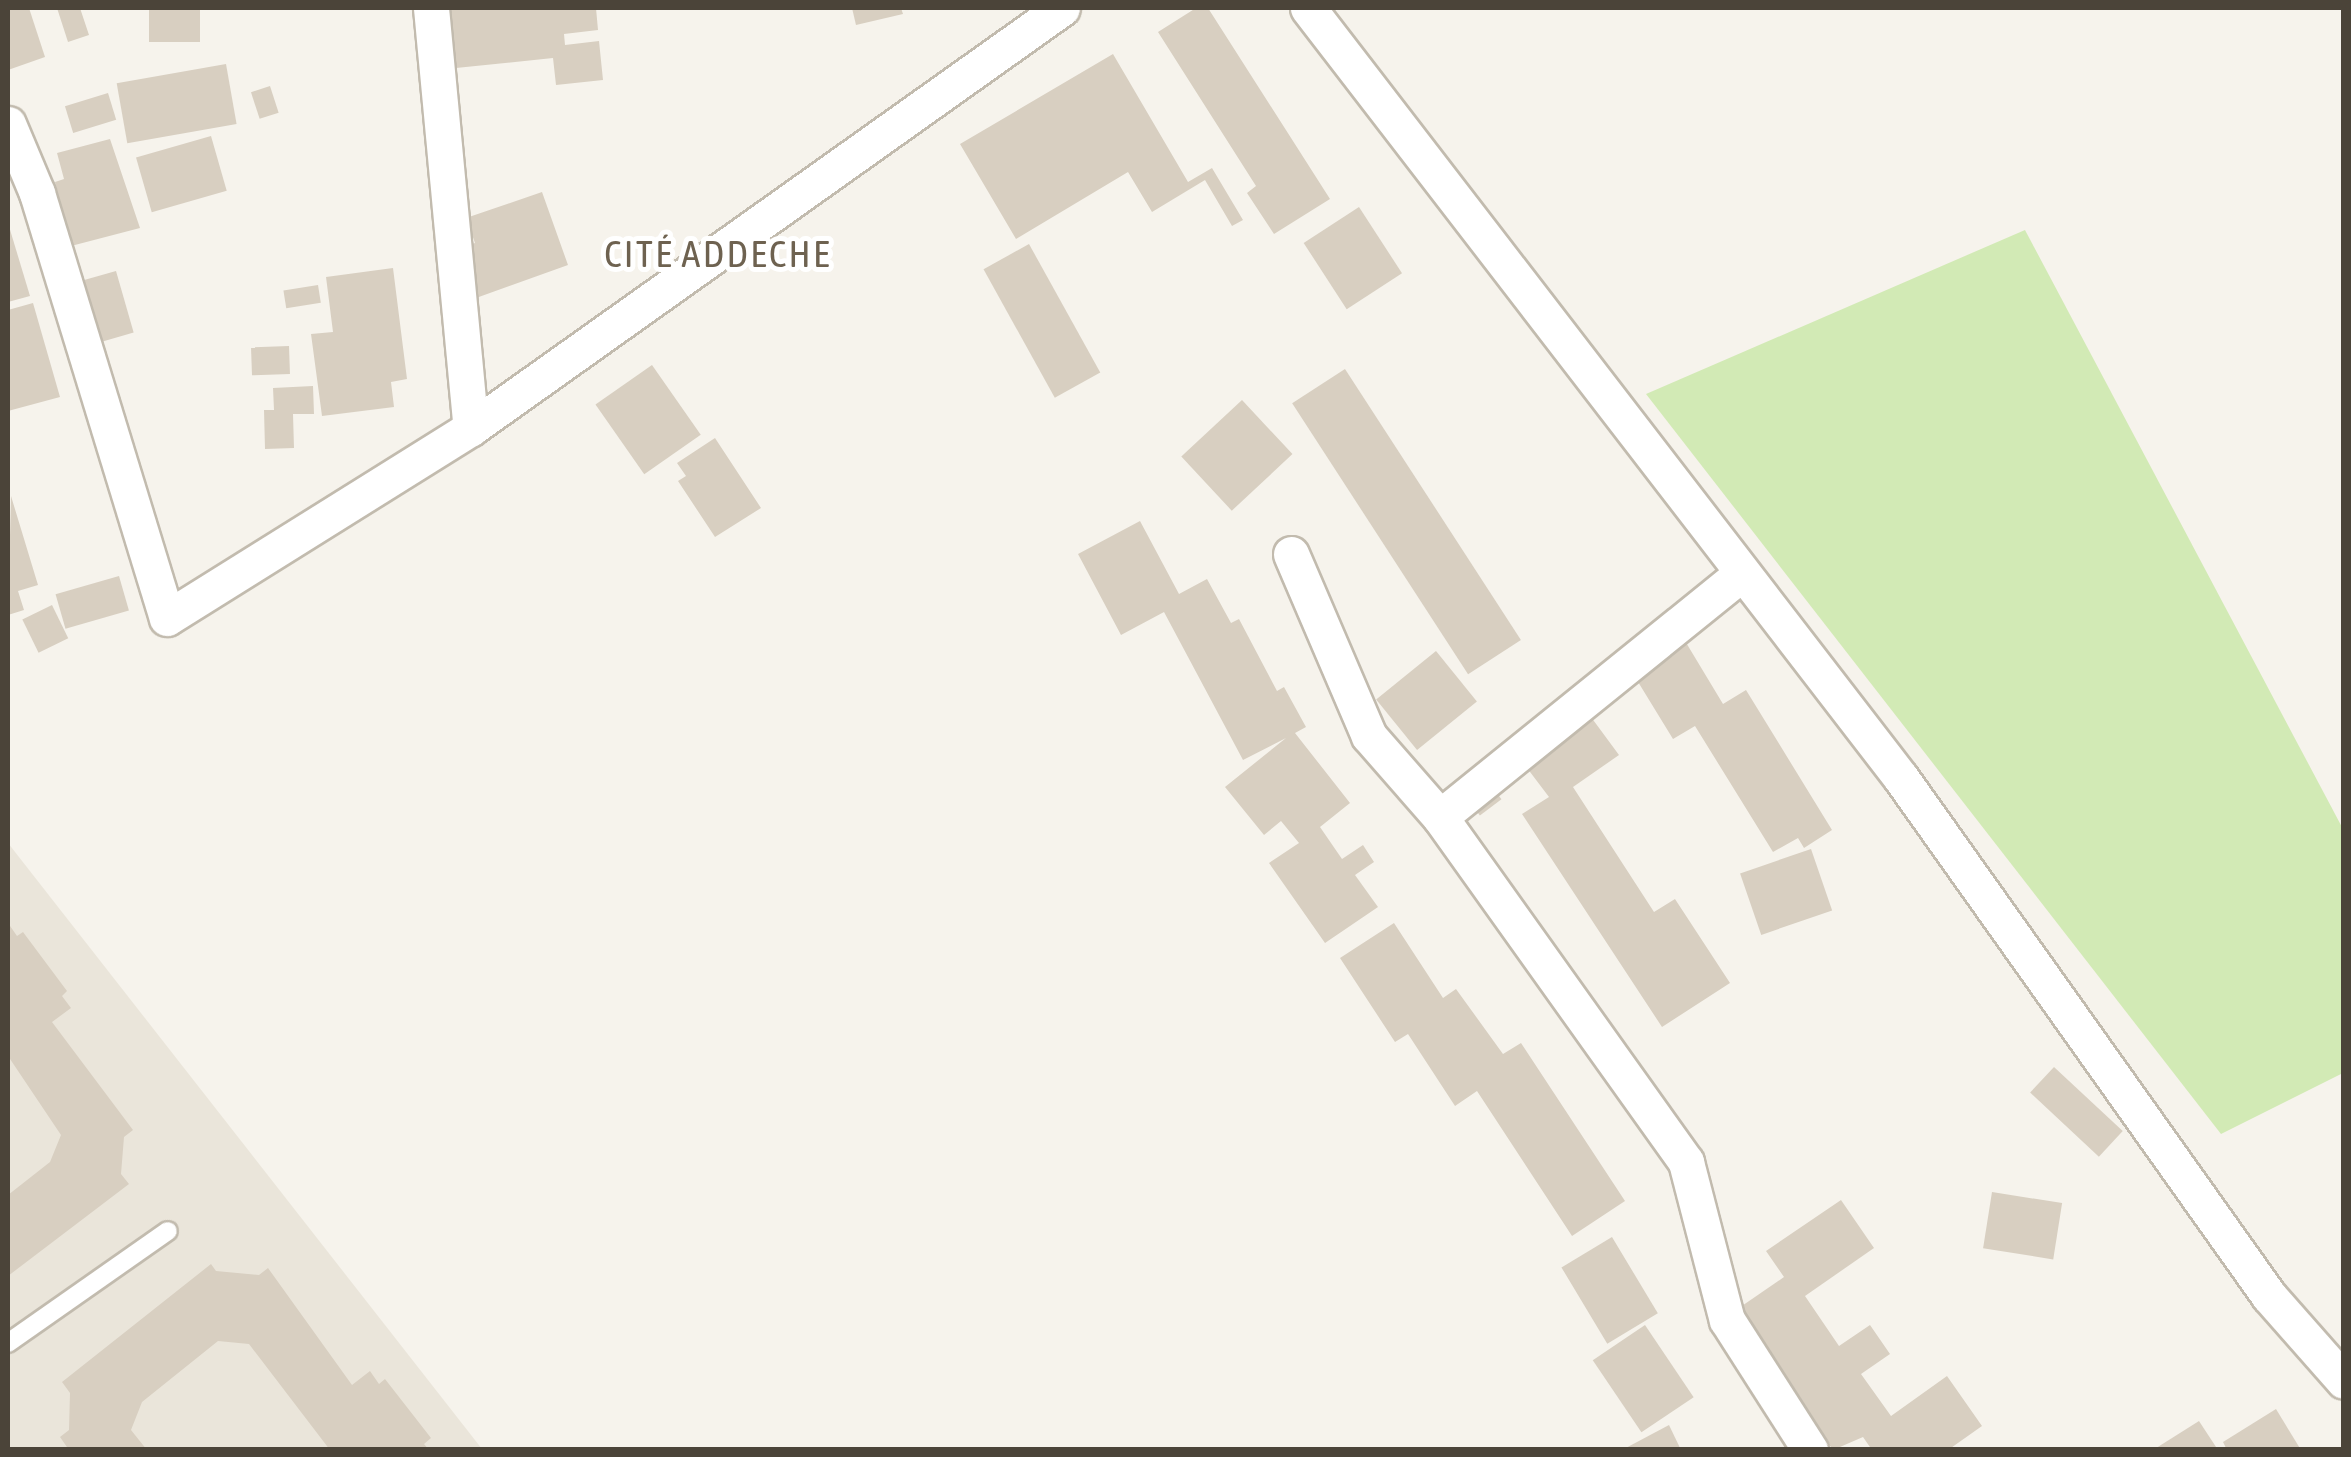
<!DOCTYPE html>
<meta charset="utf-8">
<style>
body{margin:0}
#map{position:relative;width:2351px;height:1457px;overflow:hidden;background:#f6f3ec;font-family:"Asap Condensed",sans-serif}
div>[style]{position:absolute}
.residential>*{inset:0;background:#eae5da}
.green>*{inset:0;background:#d2eab5}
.building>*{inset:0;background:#d8cfc1;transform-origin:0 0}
.roads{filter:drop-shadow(2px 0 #c2bbae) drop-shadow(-2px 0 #c2bbae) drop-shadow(0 2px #c2bbae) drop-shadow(0 -2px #c2bbae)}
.service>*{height:18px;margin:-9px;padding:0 9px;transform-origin:9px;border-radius:9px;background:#fff}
.minor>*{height:35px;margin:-17.5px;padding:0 17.5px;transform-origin:17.5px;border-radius:17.5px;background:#fff}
span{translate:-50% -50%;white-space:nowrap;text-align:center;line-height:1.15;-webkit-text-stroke:10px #fff;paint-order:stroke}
.neighbourhood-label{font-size:38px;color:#6e6250;letter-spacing:2.5px}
.frame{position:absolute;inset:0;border:10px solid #4b4439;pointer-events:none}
</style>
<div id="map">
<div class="residential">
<div style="clip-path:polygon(8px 843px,482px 1449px,8px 1449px)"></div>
</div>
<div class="green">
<div style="clip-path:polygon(2025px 230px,2343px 829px,2343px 1073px,2221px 1134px,1646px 394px)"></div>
</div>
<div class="building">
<div style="clip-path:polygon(8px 8px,29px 8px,45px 57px,8px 70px)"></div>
<div style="clip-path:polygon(57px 8px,80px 8px,89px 35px,68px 42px)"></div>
<div style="left:149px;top:8px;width:51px;height:34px"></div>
<div style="clip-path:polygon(450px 8px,596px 8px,598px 30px,564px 34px,565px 45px,599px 41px,603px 80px,556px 85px,553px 58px,456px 68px)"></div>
<div style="clip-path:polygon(852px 8px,901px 8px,903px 14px,856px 25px)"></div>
<div style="clip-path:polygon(1196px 8px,1208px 8px,1330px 199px,1274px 234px,1247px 193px,1256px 186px,1158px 32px)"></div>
<div style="clip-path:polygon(1113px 54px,1188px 182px,1212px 168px,1243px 220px,1232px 226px,1205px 180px,1152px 212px,1128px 172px,1016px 239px,960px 144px)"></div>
<div style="left:226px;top:64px;width:61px;height:111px;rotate:80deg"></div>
<div style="left:270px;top:86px;width:28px;height:20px;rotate:72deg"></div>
<div style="left:108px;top:93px;width:28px;height:45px;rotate:73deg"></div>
<div style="left:211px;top:136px;width:57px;height:78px;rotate:74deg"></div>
<div style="clip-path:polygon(110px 139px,140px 228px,71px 246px,55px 182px,64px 179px,57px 153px)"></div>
<div style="clip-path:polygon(542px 192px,568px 265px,476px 298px,458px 249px,475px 243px,466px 218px)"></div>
<div style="left:1359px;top:207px;width:79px;height:66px;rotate:57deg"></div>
<div style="clip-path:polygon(8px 223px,30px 296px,8px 302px)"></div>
<div style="left:1029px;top:244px;width:147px;height:52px;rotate:61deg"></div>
<div style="clip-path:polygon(393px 268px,407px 379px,391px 382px,394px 407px,322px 416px,311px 334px,333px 332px,326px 277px)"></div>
<div style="left:116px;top:271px;width:64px;height:34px;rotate:74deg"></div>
<div style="left:318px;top:285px;width:18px;height:35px;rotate:81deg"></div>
<div style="clip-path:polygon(33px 303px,60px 397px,8px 411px,8px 310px)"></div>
<div style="left:289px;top:346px;width:28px;height:38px;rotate:88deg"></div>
<div style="left:652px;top:365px;width:85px;height:69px;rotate:55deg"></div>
<div style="left:1345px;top:369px;width:323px;height:63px;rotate:57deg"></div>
<div style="clip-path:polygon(313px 386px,314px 414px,293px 414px,294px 448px,265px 449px,264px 410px,274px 410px,273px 388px)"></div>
<div style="left:1242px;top:400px;width:74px;height:83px;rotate:47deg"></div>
<div style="clip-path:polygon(715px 438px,761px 508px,715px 537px,678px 481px,686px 476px,677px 463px)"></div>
<div style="clip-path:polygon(11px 496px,38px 585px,18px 591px,24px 610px,8px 615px)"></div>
<div style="clip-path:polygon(1140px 521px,1179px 594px,1207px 579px,1231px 623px,1239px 619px,1277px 691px,1284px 687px,1306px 727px,1295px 733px,1350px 803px,1320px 827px,1342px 859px,1363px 845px,1374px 862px,1355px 875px,1378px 907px,1325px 943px,1269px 863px,1299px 843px,1281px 821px,1264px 835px,1225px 787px,1286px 738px,1243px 760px,1164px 612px,1121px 635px,1078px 554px)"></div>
<div style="left:119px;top:576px;width:36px;height:66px;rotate:74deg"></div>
<div style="left:52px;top:605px;width:37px;height:33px;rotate:64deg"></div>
<div style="clip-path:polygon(1676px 626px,1723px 704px,1746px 690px,1832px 830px,1804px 848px,1798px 838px,1773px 852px,1695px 726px,1673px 739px,1624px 659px)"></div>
<div style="left:1436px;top:651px;width:65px;height:77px;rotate:51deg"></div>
<div style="clip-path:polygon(1574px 694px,1619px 755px,1573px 787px,1654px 912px,1675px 899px,1730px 983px,1662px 1027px,1522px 814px,1549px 797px,1508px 743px)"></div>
<div style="left:1481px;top:772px;width:34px;height:27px;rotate:53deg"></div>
<div style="left:1811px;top:849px;width:65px;height:75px;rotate:71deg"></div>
<div style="clip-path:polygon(8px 923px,17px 936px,23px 932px,67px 991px,62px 996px,71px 1008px,52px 1022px,133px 1130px,124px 1137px,121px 1174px,129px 1184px,8px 1276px,8px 1195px,50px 1162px,61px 1135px,8px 1056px)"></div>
<div style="clip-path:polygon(1394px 923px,1443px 998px,1456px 989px,1503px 1054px,1521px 1043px,1625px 1201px,1572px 1236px,1477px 1091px,1455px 1106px,1408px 1034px,1395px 1042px,1340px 958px)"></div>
<div style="left:2054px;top:1067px;width:94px;height:35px;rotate:43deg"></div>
<div style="left:1992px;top:1192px;width:71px;height:57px;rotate:9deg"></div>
<div style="clip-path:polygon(1841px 1200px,1874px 1248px,1805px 1296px,1839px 1346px,1870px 1325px,1890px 1354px,1861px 1374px,1891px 1416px,1947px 1376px,1982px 1426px,1948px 1450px,1872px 1450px,1863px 1437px,1833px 1450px,1736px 1310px,1784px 1277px,1766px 1251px)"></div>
<div style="left:1612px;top:1237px;width:89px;height:59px;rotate:59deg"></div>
<div style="clip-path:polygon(211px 1264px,216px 1271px,259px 1275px,268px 1268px,352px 1385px,370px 1371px,379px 1384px,385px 1379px,431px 1438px,424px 1444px,429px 1450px,330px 1450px,249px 1344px,218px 1341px,142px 1402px,131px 1430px,147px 1450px,69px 1450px,60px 1437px,69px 1430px,70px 1393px,62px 1382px)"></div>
<div style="left:1645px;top:1325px;width:87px;height:63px;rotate:56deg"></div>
<div style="clip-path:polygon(2276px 1409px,2301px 1450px,2227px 1450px,2223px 1442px)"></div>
<div style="clip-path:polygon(2199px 1421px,2218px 1450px,2153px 1450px)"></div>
<div style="clip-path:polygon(1669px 1425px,1681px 1450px,1622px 1450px)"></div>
</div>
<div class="roads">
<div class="service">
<div style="left:8px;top:1343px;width:195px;rotate:-35deg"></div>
</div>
<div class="minor">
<div style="left:431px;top:8px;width:422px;rotate:84.6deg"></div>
<div style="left:1308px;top:8px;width:972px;rotate:52.4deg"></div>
<div style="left:1901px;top:778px;width:635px;rotate:54.61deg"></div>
<div style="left:2269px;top:1296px;width:113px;rotate:48.6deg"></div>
<div style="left:8px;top:124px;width:75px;rotate:67.2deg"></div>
<div style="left:37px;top:193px;width:444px;rotate:73deg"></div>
<div style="left:167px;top:618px;width:358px;rotate:-32deg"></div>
<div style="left:471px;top:428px;width:725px;rotate:-35.4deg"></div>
<div style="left:1291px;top:554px;width:198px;rotate:66.8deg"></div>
<div style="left:1369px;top:736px;width:108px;rotate:48.8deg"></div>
<div style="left:1440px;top:817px;width:424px;rotate:54.5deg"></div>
<div style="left:1686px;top:1162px;width:163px;rotate:75.5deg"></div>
<div style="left:1727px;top:1320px;width:154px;rotate:57.4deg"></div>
<div style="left:1440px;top:817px;width:387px;rotate:-38.9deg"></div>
</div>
</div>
<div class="neighbourhood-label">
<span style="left:718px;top:254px">CITÉ ADDECHE</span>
</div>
<div class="frame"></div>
</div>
